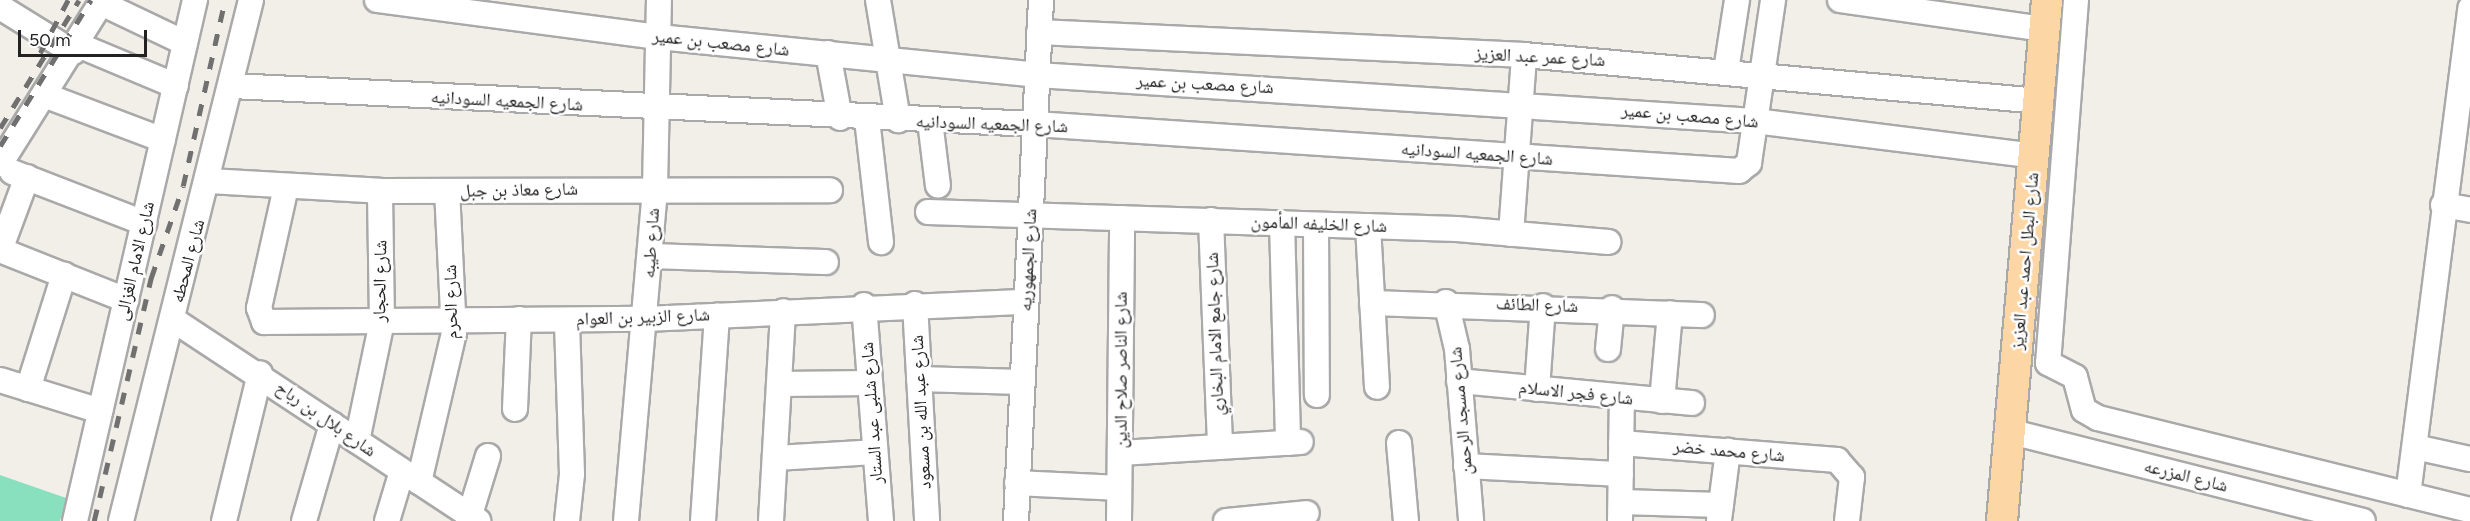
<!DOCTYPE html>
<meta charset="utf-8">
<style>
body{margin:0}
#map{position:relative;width:2470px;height:521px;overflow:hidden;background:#f2efe9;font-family:Figtree,"Noto Naskh Arabic",sans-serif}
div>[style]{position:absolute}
.pitch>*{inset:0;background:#88e0be}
.roads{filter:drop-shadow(2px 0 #a9a9a9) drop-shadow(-2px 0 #a9a9a9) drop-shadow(0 2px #a9a9a9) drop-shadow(0 -2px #a9a9a9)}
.minor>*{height:24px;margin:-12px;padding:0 12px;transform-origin:12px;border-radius:12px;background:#fff}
.major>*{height:30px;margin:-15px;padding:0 15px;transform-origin:15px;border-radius:15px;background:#fcd6a4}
.rail>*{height:4.5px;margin-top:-2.25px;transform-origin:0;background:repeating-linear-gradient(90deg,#707070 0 12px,transparent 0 24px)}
span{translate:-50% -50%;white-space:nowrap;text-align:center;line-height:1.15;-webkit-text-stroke:5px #fff;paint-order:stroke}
.street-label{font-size:18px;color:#222}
.scale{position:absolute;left:18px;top:30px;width:129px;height:27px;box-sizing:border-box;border:3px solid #222;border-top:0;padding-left:8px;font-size:18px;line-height:21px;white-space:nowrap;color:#222;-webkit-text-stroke:4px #fff;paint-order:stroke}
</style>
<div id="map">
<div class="pitch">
<div style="clip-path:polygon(0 475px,66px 498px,60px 521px,0 521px)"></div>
</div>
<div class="roads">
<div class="minor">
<div style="left:377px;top:0;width:283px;rotate:7.5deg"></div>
<div style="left:658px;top:37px;width:381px;rotate:5.7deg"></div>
<div style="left:1037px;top:75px;width:719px;rotate:3.67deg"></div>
<div style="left:1755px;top:121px;width:282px;rotate:7.1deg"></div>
<div style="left:878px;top:0;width:122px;rotate:80.5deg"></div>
<div style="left:1840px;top:0;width:207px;rotate:8.1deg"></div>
<div style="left:2076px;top:0;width:364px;rotate:94.4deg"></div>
<div style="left:2048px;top:363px;width:30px;rotate:27deg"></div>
<div style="left:2075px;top:377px;width:34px;rotate:75deg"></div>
<div style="left:2084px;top:410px;width:16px;rotate:30deg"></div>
<div style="left:2098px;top:418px;width:383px;rotate:13.9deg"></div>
<div style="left:101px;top:3px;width:93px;rotate:25.5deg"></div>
<div style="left:0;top:7px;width:86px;rotate:31.7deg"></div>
<div style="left:1039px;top:32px;width:486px;rotate:2.7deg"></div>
<div style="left:1524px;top:55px;width:517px;rotate:5.1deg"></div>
<div style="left:78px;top:45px;width:106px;rotate:22.7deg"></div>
<div style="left:828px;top:53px;width:66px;rotate:79.5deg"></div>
<div style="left:1726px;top:71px;width:72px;rotate:-81.2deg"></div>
<div style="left:231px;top:86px;width:805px;rotate:2.71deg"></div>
<div style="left:1035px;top:124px;width:706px;rotate:3.82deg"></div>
<div style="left:1739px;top:171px;width:13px;rotate:-39deg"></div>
<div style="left:1749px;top:163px;width:165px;rotate:-81.6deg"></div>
<div style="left:44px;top:95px;width:127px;rotate:20.7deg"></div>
<div style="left:867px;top:119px;width:124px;rotate:83.5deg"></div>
<div style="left:930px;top:121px;width:65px;rotate:83deg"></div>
<div style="left:0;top:164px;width:194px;rotate:-57.9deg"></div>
<div style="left:12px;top:172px;width:142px;rotate:21.1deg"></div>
<div style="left:27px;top:177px;width:78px;rotate:110.3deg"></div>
<div style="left:0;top:250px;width:136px;rotate:21.6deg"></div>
<div style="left:209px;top:181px;width:171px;rotate:3.3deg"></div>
<div style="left:380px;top:191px;width:450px;rotate:-0.1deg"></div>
<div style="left:286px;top:187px;width:124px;rotate:102.6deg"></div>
<div style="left:259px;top:308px;width:15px;rotate:70deg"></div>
<div style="left:264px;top:322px;width:381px;rotate:-0.5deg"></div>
<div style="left:645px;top:319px;width:381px;rotate:-2.6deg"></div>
<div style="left:2443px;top:205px;width:27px;rotate:10deg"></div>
<div style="left:928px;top:212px;width:529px;rotate:1.84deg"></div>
<div style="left:1457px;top:229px;width:152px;rotate:4.9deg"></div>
<div style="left:1211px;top:220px;width:227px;rotate:87.7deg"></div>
<div style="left:1282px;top:223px;width:220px;rotate:88.4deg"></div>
<div style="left:1316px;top:225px;width:170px;rotate:89.7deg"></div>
<div style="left:1368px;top:226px;width:161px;rotate:86.8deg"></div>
<div style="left:1511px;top:234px;width:179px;rotate:-85.8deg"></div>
<div style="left:650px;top:256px;width:176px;rotate:2deg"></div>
<div style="left:1446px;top:302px;width:48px;rotate:76.8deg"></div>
<div style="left:1457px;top:349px;width:173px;rotate:85.3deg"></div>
<div style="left:1372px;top:303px;width:330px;rotate:2.1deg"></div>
<div style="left:915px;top:304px;width:217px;rotate:86.8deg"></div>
<div style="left:864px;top:305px;width:217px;rotate:85.5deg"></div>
<div style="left:172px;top:319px;width:367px;rotate:33.4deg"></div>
<div style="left:1608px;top:349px;width:41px;rotate:-84.4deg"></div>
<div style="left:919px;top:379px;width:103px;rotate:1.7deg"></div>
<div style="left:0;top:380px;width:105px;rotate:17.2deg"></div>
<div style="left:1459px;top:381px;width:234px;rotate:5.4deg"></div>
<div style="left:780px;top:384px;width:90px;rotate:-0.6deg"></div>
<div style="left:28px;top:389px;width:120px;rotate:-72.5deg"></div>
<div style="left:1537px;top:389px;width:83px;rotate:-85.9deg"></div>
<div style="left:1662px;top:401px;width:88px;rotate:-84.8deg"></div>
<div style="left:515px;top:409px;width:90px;rotate:-87.5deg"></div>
<div style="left:2008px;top:431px;width:366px;rotate:14.2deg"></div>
<div style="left:357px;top:441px;width:123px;rotate:-78.2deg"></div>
<div style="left:382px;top:321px;width:130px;rotate:-90.9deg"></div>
<div style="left:1399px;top:443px;width:78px;rotate:84.9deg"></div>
<div style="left:1621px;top:443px;width:217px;rotate:4.5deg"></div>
<div style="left:1837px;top:460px;width:23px;rotate:49deg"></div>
<div style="left:1852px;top:477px;width:44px;rotate:96.5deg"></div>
<div style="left:2415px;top:447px;width:56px;rotate:12.3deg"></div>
<div style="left:1120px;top:453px;width:181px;rotate:-3.5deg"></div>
<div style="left:775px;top:458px;width:100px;rotate:-3.4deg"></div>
<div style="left:1466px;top:466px;width:155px;rotate:3deg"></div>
<div style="left:419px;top:482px;width:153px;rotate:-76.8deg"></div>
<div style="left:454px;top:333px;width:142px;rotate:-92.8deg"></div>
<div style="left:1017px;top:483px;width:102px;rotate:2.8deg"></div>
<div style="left:2408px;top:495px;width:491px;rotate:-82.7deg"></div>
<div style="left:1621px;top:502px;width:100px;rotate:1.7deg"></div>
<div style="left:1719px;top:520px;width:70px;rotate:-82.6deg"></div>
<div style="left:75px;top:521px;width:535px;rotate:-77.03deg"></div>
<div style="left:121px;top:521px;width:537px;rotate:-75.99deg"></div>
<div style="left:224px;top:521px;width:152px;rotate:-76.3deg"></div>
<div style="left:304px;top:521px;width:101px;rotate:-73.9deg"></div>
<div style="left:387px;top:521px;width:52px;rotate:-73.3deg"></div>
<div style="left:468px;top:521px;width:68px;rotate:-72.9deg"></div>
<div style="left:567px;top:521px;width:47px;rotate:-83.9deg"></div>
<div style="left:572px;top:474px;width:154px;rotate:-91.9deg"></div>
<div style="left:626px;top:521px;width:333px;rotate:-85deg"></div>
<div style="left:655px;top:189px;width:189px;rotate:-88.8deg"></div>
<div style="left:703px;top:521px;width:206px;rotate:-86.1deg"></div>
<div style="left:771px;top:521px;width:210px;rotate:-86.7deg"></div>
<div style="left:1016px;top:521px;width:522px;rotate:-87.25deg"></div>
<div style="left:1119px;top:521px;width:303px;rotate:-89.4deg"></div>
<div style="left:1226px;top:521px;width:81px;rotate:-5.6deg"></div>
<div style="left:1620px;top:521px;width:123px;rotate:-89.1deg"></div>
</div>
<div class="major">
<div style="left:2002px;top:521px;width:523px;rotate:-85.06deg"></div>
</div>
</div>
<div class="rail">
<div style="left:40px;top:53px;width:60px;rotate:-62.2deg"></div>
<div style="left:0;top:128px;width:150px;rotate:-58.3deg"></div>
<div style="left:0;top:146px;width:172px;rotate:-58.1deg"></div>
<div style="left:94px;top:521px;width:250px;rotate:-76.8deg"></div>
<div style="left:151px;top:278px;width:97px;rotate:-70.8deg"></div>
<div style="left:183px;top:186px;width:191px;rotate:-77.3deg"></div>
</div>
<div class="street-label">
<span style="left:721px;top:43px;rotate:6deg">شارع مصعب بن عمير</span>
<span style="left:1540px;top:57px;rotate:3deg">شارع عمر عبد العزيز</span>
<span style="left:1205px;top:84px;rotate:3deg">شارع مصعب بن عمير</span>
<span style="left:507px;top:101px;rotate:3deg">شارع الجمعيه السودانيه</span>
<span style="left:1690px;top:116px;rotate:5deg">شارع مصعب بن عمير</span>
<span style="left:992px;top:124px;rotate:2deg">شارع الجمعيه السودانيه</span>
<span style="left:1477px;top:154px;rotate:4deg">شارع الجمعيه السودانيه</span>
<span style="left:519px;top:190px;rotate:-1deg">شارع معاذ بن جبل</span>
<span style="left:1319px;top:224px;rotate:2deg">شارع الخليفه المأمون</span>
<span style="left:651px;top:243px;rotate:-86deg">شارع طيبه</span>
<span style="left:1028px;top:260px;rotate:-87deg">شارع الجمهوريه</span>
<span style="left:135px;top:261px;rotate:-77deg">شارع الامام الغزالى</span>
<span style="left:188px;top:261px;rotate:-75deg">شارع المحطه</span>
<span style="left:2025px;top:261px;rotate:-85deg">شارع البطل احمد عبد العزيز</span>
<span style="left:380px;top:281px;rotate:-89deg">شارع الحجار</span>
<span style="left:451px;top:302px;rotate:-91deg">شارع الحرم</span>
<span style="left:1537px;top:305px;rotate:2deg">شارع الطائف</span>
<span style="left:643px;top:317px;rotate:-2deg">شارع الزبير بن العوام</span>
<span style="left:1215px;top:334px;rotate:-92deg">شارع جامع الامام البخاري</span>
<span style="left:1121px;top:370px;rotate:-90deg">شارع الناصر صلاح الدين</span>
<span style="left:1576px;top:393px;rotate:6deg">شارع فجر الاسلام</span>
<span style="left:1461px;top:411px;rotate:-95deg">شارع مسجد الرحمن</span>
<span style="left:921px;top:412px;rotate:-93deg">شارع عبد الله بن مسعود</span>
<span style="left:872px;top:413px;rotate:-94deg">شارع شلبى عبد الستار</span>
<span style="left:326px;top:419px;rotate:35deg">شارع بلال بن رباح</span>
<span style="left:1729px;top:451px;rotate:5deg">شارع محمد خضر</span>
<span style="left:2186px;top:476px;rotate:14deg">شارع المزرعه</span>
</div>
<div class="scale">50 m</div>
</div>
